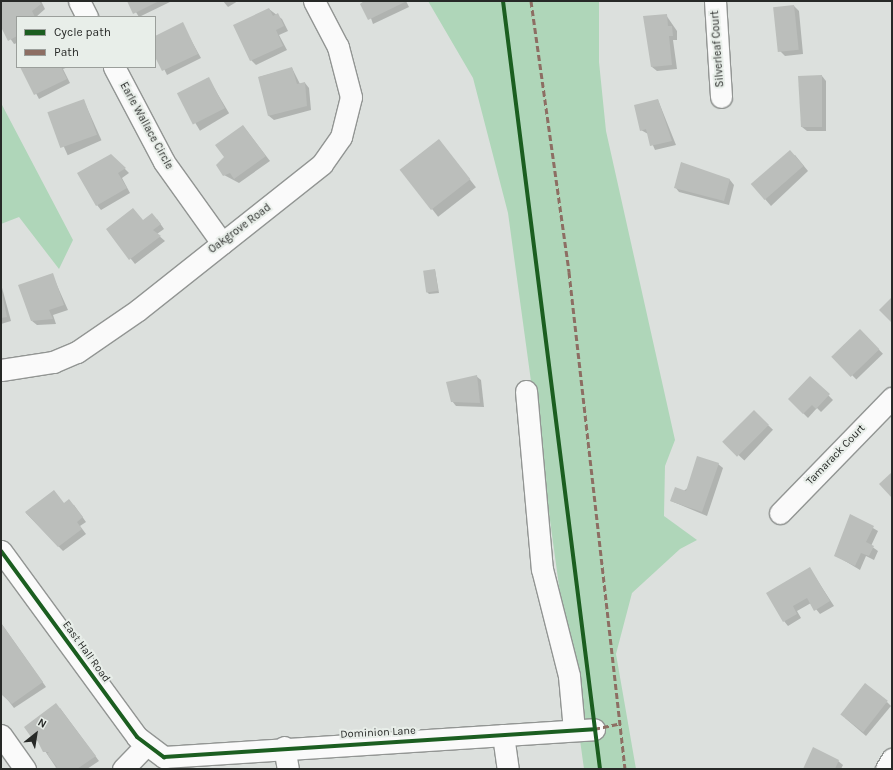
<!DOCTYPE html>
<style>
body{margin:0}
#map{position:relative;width:893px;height:770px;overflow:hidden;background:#dce0dd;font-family:Karla,sans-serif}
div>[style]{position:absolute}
.green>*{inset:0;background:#afd6b9}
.shadow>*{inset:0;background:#0003;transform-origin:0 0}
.building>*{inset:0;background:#bbbebb;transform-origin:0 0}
.roads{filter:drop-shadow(1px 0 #929593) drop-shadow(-1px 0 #929593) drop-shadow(0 1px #929593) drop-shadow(0 -1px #929593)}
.minor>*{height:21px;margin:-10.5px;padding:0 10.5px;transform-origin:10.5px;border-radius:10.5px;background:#fafafa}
.quiet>*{height:3px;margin-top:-1.5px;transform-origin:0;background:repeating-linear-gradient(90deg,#8d6e63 0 6px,transparent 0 9px)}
.cycleway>*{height:4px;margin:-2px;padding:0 2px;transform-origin:2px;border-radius:2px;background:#1b5e20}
span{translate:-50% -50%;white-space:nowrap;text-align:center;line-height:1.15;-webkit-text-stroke:4px #e8eee9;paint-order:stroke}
.street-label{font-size:11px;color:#272927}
.frame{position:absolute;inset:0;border:2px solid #272927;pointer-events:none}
.legend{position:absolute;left:16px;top:16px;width:140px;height:52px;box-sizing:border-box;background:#e8eee9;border:1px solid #9b9f9b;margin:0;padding:5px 7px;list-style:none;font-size:12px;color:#272927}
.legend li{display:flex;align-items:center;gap:8px;height:20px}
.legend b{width:20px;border:1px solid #9b9f9b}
.north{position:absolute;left:16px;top:714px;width:40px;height:40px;-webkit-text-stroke:3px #e8eee9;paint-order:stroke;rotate:30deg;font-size:11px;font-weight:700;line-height:16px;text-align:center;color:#272927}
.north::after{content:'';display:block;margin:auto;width:14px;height:18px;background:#272927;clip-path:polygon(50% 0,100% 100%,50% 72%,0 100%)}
</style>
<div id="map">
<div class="green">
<div style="clip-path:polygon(428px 1px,599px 1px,599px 62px,606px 131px,675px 440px,665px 466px,664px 516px,697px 540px,680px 549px,632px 593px,616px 654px,636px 769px,584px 769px,508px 213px,473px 78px)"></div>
<div style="clip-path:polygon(1px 103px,73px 240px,59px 269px,19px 217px,1px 224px)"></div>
</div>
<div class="shadow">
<div style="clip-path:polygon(1px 1px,41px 1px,45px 9px,36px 17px,17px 17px,17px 43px,14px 44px,1px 25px)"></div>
<div style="clip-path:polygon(129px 1px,172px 1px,139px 17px)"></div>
<div style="clip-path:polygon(223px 1px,238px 1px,228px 7px)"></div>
<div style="clip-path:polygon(365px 1px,406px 1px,409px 7px,373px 24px)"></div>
<div style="clip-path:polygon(794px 6px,799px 11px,803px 54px,785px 56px,780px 51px)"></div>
<div style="clip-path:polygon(269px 9px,282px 19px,288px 31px,279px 35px,287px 50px,256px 65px,251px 60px)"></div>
<div style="clip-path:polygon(666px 15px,677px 31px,677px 40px,673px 40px,677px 69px,657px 71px,652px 67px)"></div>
<div style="clip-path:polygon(182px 24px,201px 58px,167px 75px,155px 50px,155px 37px)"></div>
<div style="clip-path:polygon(22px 67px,68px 67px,63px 69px,70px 83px,39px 99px)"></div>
<div style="clip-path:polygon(292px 68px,300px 84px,305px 83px,309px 88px,311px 110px,274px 120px,269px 116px,259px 77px)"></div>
<div style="clip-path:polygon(822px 76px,826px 81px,826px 131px,807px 131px,802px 127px)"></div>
<div style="left:208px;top:78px;width:41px;height:34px;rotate:59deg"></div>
<div style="clip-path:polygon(658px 100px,676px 145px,655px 150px,648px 134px,641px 130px)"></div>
<div style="left:84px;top:101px;width:43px;height:37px;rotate:66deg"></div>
<div style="clip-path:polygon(243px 126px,270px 161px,239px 183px,224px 175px,225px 157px)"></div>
<div style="left:439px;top:140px;width:60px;height:48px;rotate:52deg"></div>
<div style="clip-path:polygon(111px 155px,129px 173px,122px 178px,130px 193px,101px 210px,97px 205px)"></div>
<div style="clip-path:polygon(795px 155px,808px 171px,771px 206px,752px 184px)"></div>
<div style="clip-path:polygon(681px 164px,730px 180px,734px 185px,729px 205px,679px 192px,675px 187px)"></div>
<div style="clip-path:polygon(133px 209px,143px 221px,157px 219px,164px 229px,157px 234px,165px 241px,135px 264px,107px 229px)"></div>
<div style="clip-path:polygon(435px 270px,439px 293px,429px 294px,427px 292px)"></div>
<div style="clip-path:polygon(52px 274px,68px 310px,53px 315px,56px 324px,37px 325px,32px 321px)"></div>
<div style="clip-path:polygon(1px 284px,11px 321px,1px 324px)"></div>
<div style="left:860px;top:330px;width:33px;height:37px;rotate:46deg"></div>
<div style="clip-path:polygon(476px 376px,481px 380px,484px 407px,456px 406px,452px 401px)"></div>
<div style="clip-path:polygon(810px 377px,833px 400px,821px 412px,817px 408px,808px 418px,789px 399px)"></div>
<div style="left:754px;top:412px;width:26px;height:42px;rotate:43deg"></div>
<div style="clip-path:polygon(718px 464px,723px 468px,707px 516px,671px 501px)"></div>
<div style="clip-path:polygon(64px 504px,74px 505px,86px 522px,80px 526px,86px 534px,63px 551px,26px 513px)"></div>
<div style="clip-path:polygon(851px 515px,878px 531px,871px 546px,878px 551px,874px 560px,866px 556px,860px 570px,835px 555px)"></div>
<div style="clip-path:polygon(810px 569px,834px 606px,820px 614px,811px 603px,797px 611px,801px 618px,788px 626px,784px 621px)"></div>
<div style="clip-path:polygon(1px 623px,46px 687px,14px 708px,3px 694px,1px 684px)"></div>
<div style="clip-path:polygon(887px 702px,891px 706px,866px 736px,845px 718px)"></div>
<div style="clip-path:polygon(60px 708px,99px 761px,87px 769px,57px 769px,39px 742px,32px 737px)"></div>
<div style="clip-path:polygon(838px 761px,843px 765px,841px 769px,804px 769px)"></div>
</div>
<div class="building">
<div style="clip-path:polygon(1px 1px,39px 1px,41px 4px,32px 11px,35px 17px,17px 17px,17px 36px,8px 41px,1px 27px)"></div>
<div style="clip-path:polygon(127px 1px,159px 1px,133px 14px)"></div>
<div style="clip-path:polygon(364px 1px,405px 1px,405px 2px,368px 20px,360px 4px)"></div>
<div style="left:794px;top:5px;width:45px;height:21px;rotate:84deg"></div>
<div style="clip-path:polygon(269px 8px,273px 16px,278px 13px,284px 26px,276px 30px,283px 46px,250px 61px,233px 25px)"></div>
<div style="clip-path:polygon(667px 14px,668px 26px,672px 26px,673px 36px,669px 36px,672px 65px,651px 67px,643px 16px)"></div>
<div style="clip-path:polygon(183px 22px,198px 54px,162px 71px,155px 57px,155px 36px)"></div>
<div style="clip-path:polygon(20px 67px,61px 67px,67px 79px,34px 95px)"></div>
<div style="clip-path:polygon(292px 67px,297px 84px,305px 82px,307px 106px,268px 116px,258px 77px)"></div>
<div style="clip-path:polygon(822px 75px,822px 127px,801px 127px,798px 76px)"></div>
<div style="left:209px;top:77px;width:35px;height:36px;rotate:63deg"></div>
<div style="left:84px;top:99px;width:38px;height:39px;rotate:70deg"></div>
<div style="clip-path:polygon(658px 99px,672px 141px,650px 146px,646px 129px,640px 131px,634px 105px)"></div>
<div style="clip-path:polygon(243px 125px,266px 156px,234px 179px,230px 173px,223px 176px,216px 165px,224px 157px,215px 145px)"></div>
<div style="left:439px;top:139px;width:51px;height:50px;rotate:52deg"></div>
<div style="left:790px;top:150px;width:21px;height:52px;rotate:49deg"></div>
<div style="clip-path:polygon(111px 154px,126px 168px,118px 173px,127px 188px,96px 206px,77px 173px)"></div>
<div style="clip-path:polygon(681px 162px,730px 179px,724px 201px,674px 188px)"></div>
<div style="clip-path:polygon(133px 208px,143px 220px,152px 213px,161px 224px,153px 230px,161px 236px,129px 260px,106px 229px)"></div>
<div style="left:435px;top:269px;width:22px;height:12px;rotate:82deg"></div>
<div style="clip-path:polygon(53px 273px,64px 305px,49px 310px,53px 319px,31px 321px,18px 285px)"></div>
<div style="clip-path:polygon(1px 288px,7px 317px,1px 318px)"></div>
<div style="clip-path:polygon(892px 297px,892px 323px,879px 310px)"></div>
<div style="left:860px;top:329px;width:28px;height:40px;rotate:46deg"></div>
<div style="clip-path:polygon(477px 375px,480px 403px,451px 402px,446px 382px)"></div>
<div style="clip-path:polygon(810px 376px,830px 394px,816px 409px,812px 405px,803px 414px,788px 399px)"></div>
<div style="left:754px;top:410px;width:21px;height:45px;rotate:45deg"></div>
<div style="clip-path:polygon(697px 456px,719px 463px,702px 512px,670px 501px,675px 487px,686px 491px)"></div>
<div style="clip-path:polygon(892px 472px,892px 498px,879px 484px)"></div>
<div style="clip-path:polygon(54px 490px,64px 503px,69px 499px,83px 517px,77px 522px,82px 529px,58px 547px,25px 512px)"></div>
<div style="clip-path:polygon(850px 514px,874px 526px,866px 542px,874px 546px,869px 556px,861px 553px,855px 566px,834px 556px)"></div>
<div style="clip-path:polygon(810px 567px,830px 601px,814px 611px,807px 598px,793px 606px,797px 614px,783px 622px,766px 593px)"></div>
<div style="clip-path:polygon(1px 623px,43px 682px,12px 704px,2px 695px)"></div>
<div style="left:865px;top:683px;width:29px;height:40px;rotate:38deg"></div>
<div style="clip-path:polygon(56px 703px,96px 756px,77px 769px,53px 769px,57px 767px,47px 754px,49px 752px,43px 752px,36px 738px,31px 737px,24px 727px)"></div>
<div style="clip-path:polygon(813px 747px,839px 760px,835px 769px,803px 769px)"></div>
</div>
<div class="roads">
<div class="minor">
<div style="left:79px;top:1px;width:18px;rotate:63deg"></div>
<div style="left:715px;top:1px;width:96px;rotate:86.4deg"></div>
<div style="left:114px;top:67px;width:107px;rotate:62.2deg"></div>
<div style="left:164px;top:162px;width:100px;rotate:54.4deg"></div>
<div style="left:1px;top:370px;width:53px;rotate:-8.7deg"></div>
<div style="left:53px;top:362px;width:26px;rotate:-23deg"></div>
<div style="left:77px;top:352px;width:74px;rotate:-34.5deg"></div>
<div style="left:138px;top:310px;width:235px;rotate:-38.4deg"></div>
<div style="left:322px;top:164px;width:33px;rotate:-55deg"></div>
<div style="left:341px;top:137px;width:41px;rotate:-76deg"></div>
<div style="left:351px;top:97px;width:52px;rotate:-104.6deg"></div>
<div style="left:338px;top:47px;width:52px;rotate:-117.6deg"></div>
<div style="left:526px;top:391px;width:179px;rotate:84.9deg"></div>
<div style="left:542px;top:569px;width:110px;rotate:75.8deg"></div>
<div style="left:569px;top:676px;width:54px;rotate:84.7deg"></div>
<div style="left:780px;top:513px;width:161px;rotate:-45.8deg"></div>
<div style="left:1px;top:551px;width:230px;rotate:53.8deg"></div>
<div style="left:137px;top:737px;width:34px;rotate:37deg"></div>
<div style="left:164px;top:757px;width:431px;rotate:-3.7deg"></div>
<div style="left:1px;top:735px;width:42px;rotate:54.8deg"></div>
<div style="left:503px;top:735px;width:34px;rotate:82deg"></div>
<div style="left:284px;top:747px;width:22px;rotate:80deg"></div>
<div style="left:123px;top:769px;width:32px;rotate:-46deg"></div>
<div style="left:886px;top:769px;width:12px;rotate:-59deg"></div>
</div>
</div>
<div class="quiet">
<div style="left:531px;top:1px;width:274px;rotate:82deg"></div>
<div style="left:569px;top:272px;width:500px;rotate:83.57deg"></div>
<div style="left:594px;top:729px;width:25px;rotate:-12deg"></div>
</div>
<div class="cycleway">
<div style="left:503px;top:1px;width:774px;rotate:82.8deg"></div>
<div style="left:1px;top:551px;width:230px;rotate:53.8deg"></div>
<div style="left:137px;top:737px;width:34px;rotate:37deg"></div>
<div style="left:164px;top:757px;width:431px;rotate:-3.7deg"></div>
</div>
<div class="street-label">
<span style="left:718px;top:49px;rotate:-94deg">Silverleaf Court</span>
<span style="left:146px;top:126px;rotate:61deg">Earle Wallace Circle</span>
<span style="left:240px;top:229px;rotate:-37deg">Oakgrove Road</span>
<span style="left:836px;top:455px;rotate:-46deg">Tamarack Court</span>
<span style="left:86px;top:652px;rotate:54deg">East Hall Road</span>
<span style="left:378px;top:733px;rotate:-3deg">Dominion Lane</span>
</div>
<div class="frame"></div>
<ul class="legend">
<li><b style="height:5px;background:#1b5e20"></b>Cycle path</li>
<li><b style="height:5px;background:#8d6e63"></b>Path</li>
</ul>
<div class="north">N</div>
</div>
